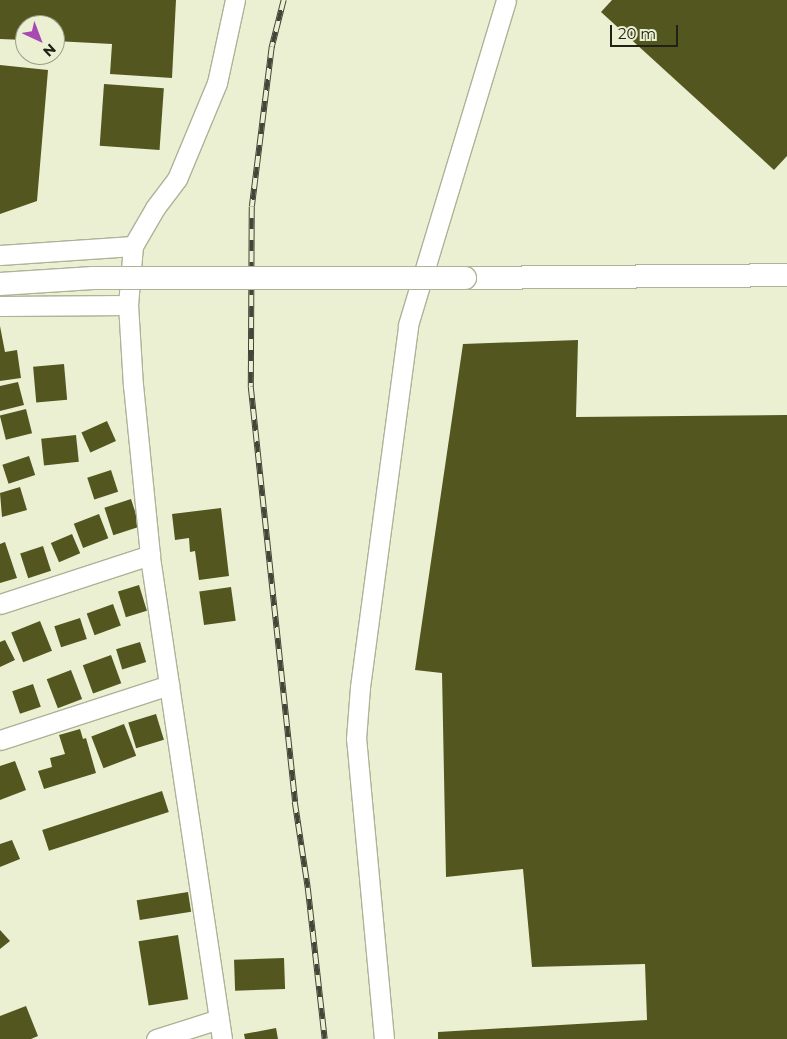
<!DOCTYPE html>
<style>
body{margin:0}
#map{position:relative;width:787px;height:1039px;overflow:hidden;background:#ecf0d3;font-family:Montserrat,sans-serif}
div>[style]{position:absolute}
.building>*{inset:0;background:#53571f;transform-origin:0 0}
.roads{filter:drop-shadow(1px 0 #aeb297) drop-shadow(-1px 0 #aeb297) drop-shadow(0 1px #aeb297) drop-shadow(0 -1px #aeb297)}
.minor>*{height:19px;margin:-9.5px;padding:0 9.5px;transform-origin:9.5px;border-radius:9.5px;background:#fff}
.tertiary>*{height:22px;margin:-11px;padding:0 11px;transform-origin:11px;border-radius:11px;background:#fff}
.rail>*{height:5.5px;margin-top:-2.75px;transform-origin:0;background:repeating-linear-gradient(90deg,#ecf0d3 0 11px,#434537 0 22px);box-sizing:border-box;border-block:1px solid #434537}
.bridges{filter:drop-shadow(1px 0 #aeb297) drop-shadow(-1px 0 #aeb297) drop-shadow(0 1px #aeb297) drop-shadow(0 -1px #aeb297)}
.tertiary-bridge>*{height:22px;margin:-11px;padding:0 11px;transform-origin:11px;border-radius:11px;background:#fff}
span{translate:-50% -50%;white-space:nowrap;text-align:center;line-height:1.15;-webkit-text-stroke:5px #ecf0d3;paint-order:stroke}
.north{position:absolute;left:15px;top:15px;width:50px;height:50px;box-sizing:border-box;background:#ecf0d3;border:1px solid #9a9d88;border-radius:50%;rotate:137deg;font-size:14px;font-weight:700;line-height:20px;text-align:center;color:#202117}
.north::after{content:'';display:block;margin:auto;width:18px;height:22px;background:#a649b2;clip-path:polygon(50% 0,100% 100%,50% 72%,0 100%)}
.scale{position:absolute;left:610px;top:25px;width:68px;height:22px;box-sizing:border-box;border:2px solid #202117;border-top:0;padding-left:6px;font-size:15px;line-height:18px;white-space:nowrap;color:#202117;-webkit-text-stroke:4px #ecf0d3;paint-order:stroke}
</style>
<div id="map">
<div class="building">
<div style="clip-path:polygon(0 0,176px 0,172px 78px,110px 74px,112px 44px,55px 41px,55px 25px,25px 25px,25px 40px,0 39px)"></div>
<div style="clip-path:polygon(612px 0,787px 0,787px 156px,774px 170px,601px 12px)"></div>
<div style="clip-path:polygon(0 65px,48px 70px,37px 201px,0 214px)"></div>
<div style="left:104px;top:84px;width:60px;height:62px;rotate:4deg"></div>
<div style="clip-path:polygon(0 326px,5px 352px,17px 350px,21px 378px,0 381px)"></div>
<div style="clip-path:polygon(578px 340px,576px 417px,787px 415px,787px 1039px,438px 1039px,438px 1032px,647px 1020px,645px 964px,532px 967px,523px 869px,446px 877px,442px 673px,415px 670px,463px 344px)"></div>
<div style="left:64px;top:364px;width:36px;height:31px;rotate:85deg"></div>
<div style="clip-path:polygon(18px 382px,24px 405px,0 411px,0 386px)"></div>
<div style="left:26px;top:409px;width:25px;height:27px;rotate:76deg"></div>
<div style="left:107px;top:421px;width:22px;height:28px;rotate:66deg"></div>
<div style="left:76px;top:435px;width:27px;height:35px;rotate:84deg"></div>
<div style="left:29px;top:456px;width:20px;height:28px;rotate:72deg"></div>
<div style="left:111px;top:470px;width:23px;height:25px;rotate:72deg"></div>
<div style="clip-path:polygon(20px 487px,27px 510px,2px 517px,0 493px)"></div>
<div style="left:131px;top:499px;width:29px;height:28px;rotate:72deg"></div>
<div style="clip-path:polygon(221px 508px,229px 576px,199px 580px,195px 551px,190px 552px,189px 538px,175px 540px,172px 514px)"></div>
<div style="left:99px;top:514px;width:26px;height:27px;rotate:69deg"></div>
<div style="left:72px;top:534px;width:21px;height:23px;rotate:67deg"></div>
<div style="clip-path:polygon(5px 542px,17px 578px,0 583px,0 544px)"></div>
<div style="left:43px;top:546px;width:26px;height:24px;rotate:72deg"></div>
<div style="left:139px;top:585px;width:27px;height:22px;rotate:73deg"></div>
<div style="left:231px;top:587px;width:34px;height:32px;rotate:82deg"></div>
<div style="left:113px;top:604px;width:23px;height:28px;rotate:70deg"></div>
<div style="left:80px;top:618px;width:22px;height:27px;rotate:72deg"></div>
<div style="left:40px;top:621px;width:32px;height:31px;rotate:68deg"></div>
<div style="clip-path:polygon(5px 640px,15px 660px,0 667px,0 642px)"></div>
<div style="left:140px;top:642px;width:21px;height:25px;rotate:73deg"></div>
<div style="left:111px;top:655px;width:30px;height:30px;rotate:70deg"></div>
<div style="left:71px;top:670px;width:31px;height:26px;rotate:69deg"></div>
<div style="left:33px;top:684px;width:24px;height:22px;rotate:71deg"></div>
<div style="left:156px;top:714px;width:27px;height:29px;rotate:73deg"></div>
<div style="left:124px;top:724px;width:34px;height:35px;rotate:69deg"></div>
<div style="clip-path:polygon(80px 729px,83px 739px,86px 738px,96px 773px,44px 789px,38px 771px,52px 767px,50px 758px,65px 754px,59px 735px)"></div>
<div style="clip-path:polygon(15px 761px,26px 790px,0 800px,0 766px)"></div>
<div style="left:162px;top:791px;width:22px;height:126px;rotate:72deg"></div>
<div style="clip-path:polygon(12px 840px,20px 859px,0 867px,0 844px)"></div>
<div style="left:188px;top:892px;width:20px;height:52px;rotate:81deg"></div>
<div style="clip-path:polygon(0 930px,10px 941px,0 949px)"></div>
<div style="left:178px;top:935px;width:65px;height:40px;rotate:81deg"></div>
<div style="left:284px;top:958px;width:31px;height:50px;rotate:88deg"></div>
<div style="clip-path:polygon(26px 1006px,38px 1036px,31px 1039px,0 1039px,0 1016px)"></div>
<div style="clip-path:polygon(276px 1028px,278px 1039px,245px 1039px,244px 1034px)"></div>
</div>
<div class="roads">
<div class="minor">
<div style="left:0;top:255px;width:133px;rotate:-3.9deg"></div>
<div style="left:0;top:306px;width:128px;rotate:-0.4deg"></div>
<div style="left:0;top:604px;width:158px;rotate:-18.1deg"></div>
<div style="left:0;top:740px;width:178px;rotate:-18deg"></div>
<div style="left:156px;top:1039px;width:66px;rotate:-17.6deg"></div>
<div style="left:222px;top:1039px;width:489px;rotate:-98.5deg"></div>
<div style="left:150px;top:555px;width:170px;rotate:-95.7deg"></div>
<div style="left:133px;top:386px;width:81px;rotate:-93.5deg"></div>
<div style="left:128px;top:305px;width:59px;rotate:-85.2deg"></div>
<div style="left:133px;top:246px;width:44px;rotate:-59.9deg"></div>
<div style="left:155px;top:208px;width:36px;rotate:-53deg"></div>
<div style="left:177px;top:179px;width:104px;rotate:-67.4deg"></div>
<div style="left:217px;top:83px;width:85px;rotate:-77.8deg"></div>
<div style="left:384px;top:1039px;width:301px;rotate:-95.3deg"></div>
<div style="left:356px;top:739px;width:52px;rotate:-85.6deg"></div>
<div style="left:360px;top:687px;width:365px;rotate:-82.4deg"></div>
<div style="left:408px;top:325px;width:339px;rotate:-73.2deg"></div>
</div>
<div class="tertiary">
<div style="left:465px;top:278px;width:322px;rotate:-0.5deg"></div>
</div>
</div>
<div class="rail">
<div style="left:284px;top:0;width:49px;rotate:104.3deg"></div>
<div style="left:272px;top:47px;width:161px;rotate:97.1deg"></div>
<div style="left:252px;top:207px;width:180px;rotate:90.3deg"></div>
<div style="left:251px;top:387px;width:417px;rotate:83.9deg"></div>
<div style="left:295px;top:802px;width:87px;rotate:81.4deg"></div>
<div style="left:308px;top:888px;width:152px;rotate:83.6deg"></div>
</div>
<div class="bridges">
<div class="tertiary-bridge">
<div style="left:0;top:284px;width:93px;rotate:-3.7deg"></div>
<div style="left:93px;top:278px;width:372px"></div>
</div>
</div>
<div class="north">N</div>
<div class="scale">20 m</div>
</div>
